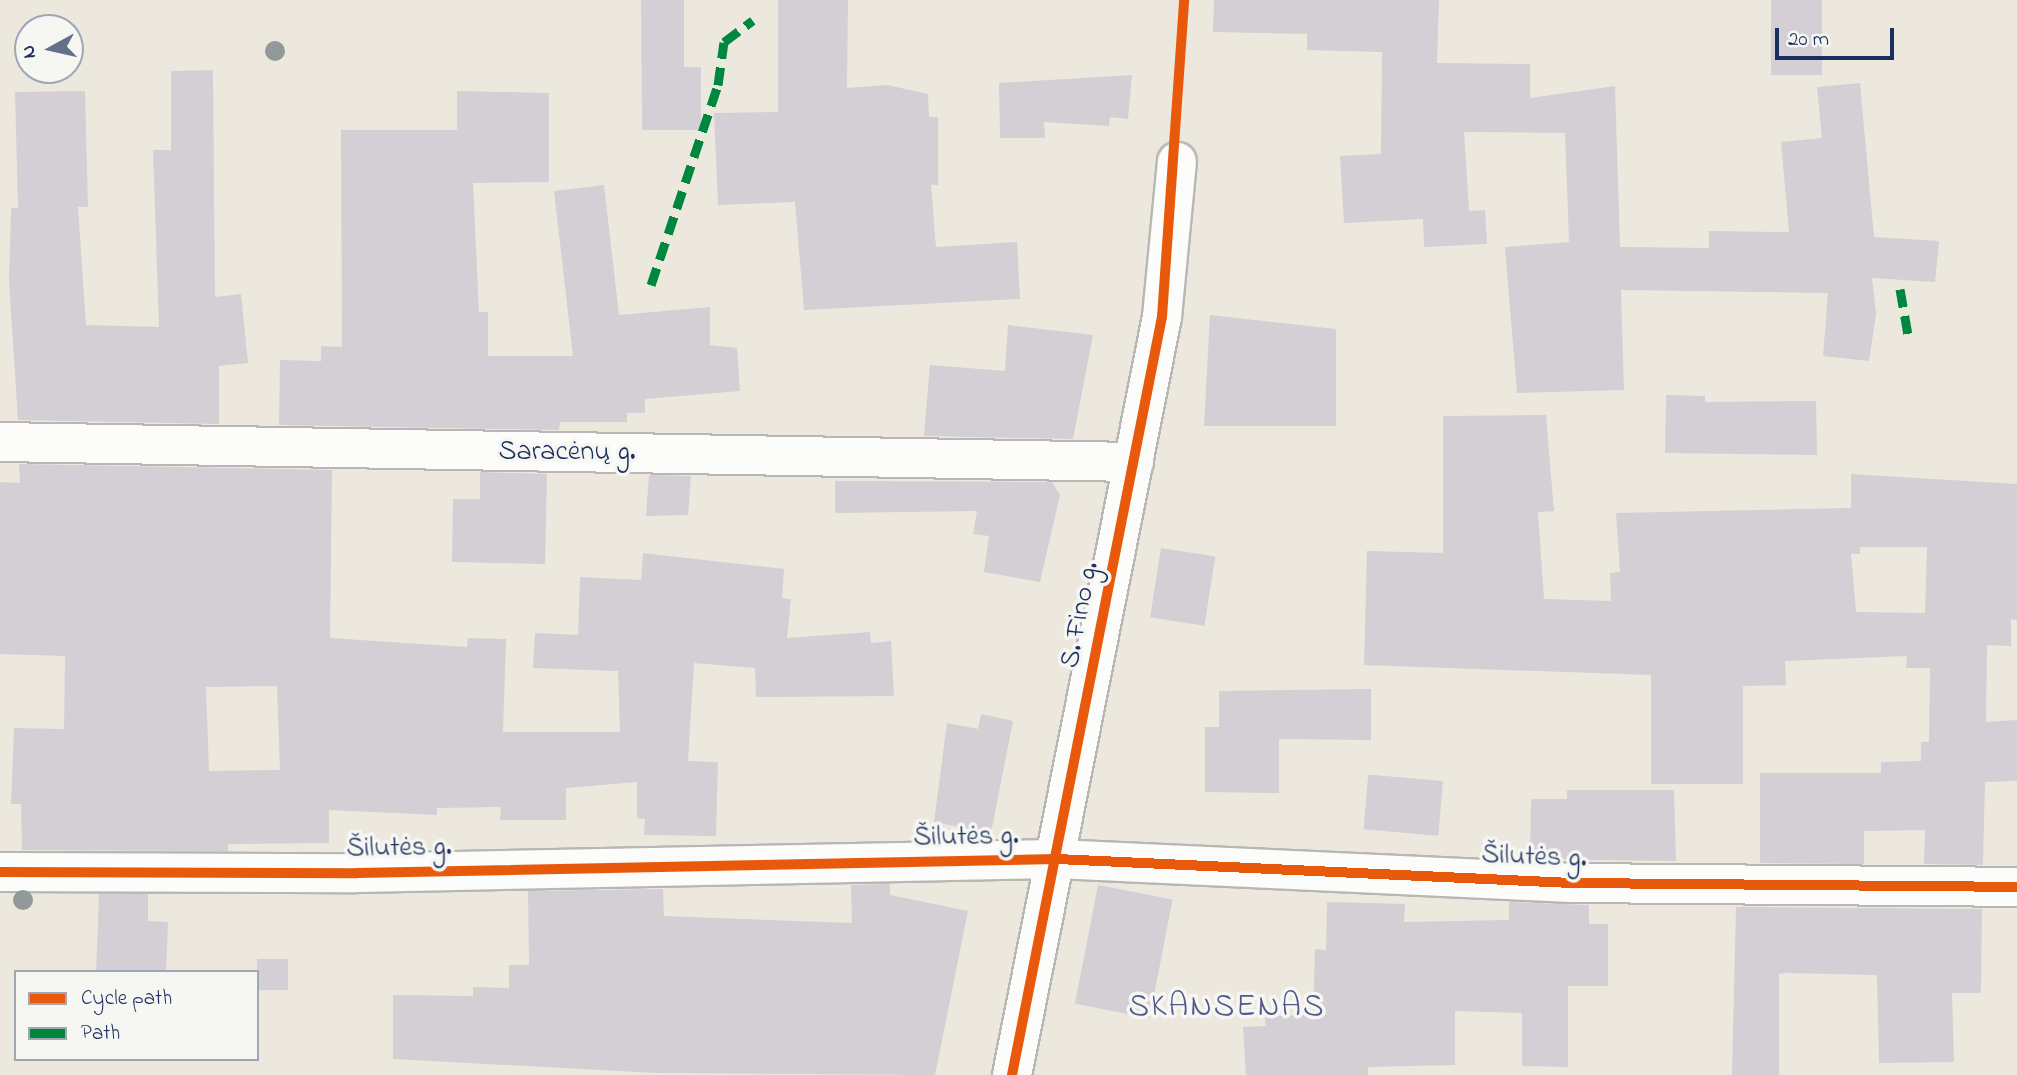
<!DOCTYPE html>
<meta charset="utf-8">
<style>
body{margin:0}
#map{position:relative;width:2017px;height:1075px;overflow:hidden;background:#ede8de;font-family:"Indie Flower",sans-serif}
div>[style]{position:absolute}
.building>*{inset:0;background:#d4ced5;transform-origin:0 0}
.roads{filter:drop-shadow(2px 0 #b9b7b5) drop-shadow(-2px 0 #b9b7b5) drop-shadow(0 2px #b9b7b5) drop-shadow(0 -2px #b9b7b5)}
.minor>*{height:38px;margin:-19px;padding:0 19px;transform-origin:19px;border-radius:19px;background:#fcfcfa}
.quiet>*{height:9px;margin-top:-4.5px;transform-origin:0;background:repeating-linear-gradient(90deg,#00873e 0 18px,transparent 0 27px)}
.cycleway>*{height:10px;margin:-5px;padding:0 5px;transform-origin:5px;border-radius:5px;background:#e8590c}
.trees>*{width:20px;height:20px;margin:-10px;border-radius:50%;background:#91999b}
span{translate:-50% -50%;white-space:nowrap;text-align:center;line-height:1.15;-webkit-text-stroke:7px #f6f6f2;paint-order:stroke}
.street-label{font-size:28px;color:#1b2f5e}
.quarter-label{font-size:32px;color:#52598c;letter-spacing:2px}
.legend{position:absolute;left:14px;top:970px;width:245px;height:91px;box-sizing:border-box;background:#f6f6f2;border:2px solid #9ea6b7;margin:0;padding:9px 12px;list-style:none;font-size:21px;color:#1b2f5e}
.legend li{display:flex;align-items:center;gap:14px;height:35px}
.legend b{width:35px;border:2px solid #9ea6b7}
.north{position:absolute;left:14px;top:14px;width:70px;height:70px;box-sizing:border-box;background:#f6f6f2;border:2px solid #9ea6b7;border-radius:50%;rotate:262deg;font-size:19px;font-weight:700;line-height:28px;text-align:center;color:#1b2f5e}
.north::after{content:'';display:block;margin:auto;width:24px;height:32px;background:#64708b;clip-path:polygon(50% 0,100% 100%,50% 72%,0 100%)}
.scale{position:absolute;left:1775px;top:28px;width:119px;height:32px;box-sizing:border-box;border:4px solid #1b2f5e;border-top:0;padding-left:9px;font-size:21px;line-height:24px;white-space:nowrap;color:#1b2f5e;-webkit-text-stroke:5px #f6f6f2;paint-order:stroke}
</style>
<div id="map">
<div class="building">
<div style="clip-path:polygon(641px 0,684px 0,684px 67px,701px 67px,701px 130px,642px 130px)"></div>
<div style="clip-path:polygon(778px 0,848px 0,847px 88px,887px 85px,928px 94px,929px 117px,938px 117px,938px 185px,931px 185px,936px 247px,1017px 242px,1020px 299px,804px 310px,795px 202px,718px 205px,714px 113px,778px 112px)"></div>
<div style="clip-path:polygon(1214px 0,1439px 0,1437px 63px,1530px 64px,1530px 98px,1615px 86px,1620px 247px,1709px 248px,1709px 231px,1789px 232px,1781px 142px,1822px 138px,1817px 87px,1860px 83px,1874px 237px,1939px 241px,1935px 282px,1872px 278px,1876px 314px,1869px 361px,1823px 356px,1828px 293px,1621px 290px,1624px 390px,1517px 393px,1505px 247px,1569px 242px,1565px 133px,1464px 132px,1469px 211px,1485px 210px,1487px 244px,1424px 247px,1423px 219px,1344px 223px,1340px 156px,1381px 154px,1382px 52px,1307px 50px,1307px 34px,1213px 32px)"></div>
<div style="left:1771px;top:0;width:51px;height:75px"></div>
<div style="clip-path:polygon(213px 70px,215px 297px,241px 294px,248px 363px,219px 366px,219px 424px,18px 420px,9px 281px,11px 208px,18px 208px,15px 92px,85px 91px,88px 207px,78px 207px,86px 325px,159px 327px,153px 150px,171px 150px,171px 71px)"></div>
<div style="clip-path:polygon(1132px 75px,1128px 119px,1110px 117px,1109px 126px,1044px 122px,1045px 138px,1000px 138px,999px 83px)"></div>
<div style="clip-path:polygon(457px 91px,549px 93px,549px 182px,473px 183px,479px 312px,488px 312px,488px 356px,573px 356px,554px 191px,604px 185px,619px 315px,710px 307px,710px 345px,737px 348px,740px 391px,645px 399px,645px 413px,627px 413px,627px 422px,560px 422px,559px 430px,279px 425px,280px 360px,321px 361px,321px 346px,342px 347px,341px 130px,457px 130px)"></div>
<div style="clip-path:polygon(1210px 315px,1336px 329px,1336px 426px,1204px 426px)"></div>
<div style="clip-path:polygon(1008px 325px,1093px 335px,1073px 439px,924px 436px,930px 365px,1005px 371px)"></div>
<div style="clip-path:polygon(1666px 395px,1705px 396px,1705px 402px,1816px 401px,1817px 455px,1665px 453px)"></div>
<div style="clip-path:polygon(evenodd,1546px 415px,1554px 511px,1538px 512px,1544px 599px,1611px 601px,1610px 573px,1620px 572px,1616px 513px,1851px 508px,1851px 474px,2017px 484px,2017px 620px,2011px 619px,2011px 646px,1987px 645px,1986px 722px,2017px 720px,2017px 781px,1985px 782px,1983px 865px,1924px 864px,1925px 830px,1864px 831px,1864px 864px,1760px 863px,1760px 773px,1881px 773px,1881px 762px,1921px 761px,1921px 742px,1929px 742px,1930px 668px,1906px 668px,1907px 656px,1785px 661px,1786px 685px,1743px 686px,1743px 784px,1651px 784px,1651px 675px,1364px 665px,1367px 551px,1443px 553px,1443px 416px,1546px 415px,1860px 547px,1927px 547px,1925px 613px,1856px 612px,1851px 554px,1860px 554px,1860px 547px)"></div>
<div style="clip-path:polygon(evenodd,19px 464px,332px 470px,330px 638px,467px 647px,468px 638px,506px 639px,503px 732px,620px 732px,618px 671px,533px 668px,535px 633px,578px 635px,580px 577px,641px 580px,643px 553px,784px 569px,782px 598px,791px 599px,787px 638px,870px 632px,871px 643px,891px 641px,894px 696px,756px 697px,755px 668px,694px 663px,688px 761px,718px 762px,716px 836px,644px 835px,645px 819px,637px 818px,637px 782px,566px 788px,566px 820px,500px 820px,501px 807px,437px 808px,437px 815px,329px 810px,329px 843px,228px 844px,228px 851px,22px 850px,21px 804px,11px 804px,14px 728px,64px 729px,65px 656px,0 654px,0 482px,20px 483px,19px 464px,277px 686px,280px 770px,209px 771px,206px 687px,277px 686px)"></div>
<div style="clip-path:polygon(480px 472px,547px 474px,545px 564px,452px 562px,453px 499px,480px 499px)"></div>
<div style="clip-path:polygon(649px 475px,691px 476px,688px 515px,646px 516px)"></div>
<div style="clip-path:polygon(835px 481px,1052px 482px,1060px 495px,1040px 582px,984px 572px,989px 536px,973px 534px,977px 511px,835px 513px)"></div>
<div style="left:1161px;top:548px;width:55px;height:70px;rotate:9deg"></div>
<div style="clip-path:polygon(1371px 689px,1371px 740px,1279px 739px,1279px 793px,1205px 792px,1205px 727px,1219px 727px,1219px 691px)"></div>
<div style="clip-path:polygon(981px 714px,1013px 721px,991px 833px,934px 822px,947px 723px,978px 729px)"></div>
<div style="left:1443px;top:781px;width:55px;height:75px;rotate:95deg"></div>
<div style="clip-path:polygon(1567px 790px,1674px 790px,1676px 861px,1530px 859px,1531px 799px,1567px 799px)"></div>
<div style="clip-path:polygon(890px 884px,890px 895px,968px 911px,935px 1075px,658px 1073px,393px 1059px,393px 995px,473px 996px,473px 987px,509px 988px,509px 965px,529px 965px,528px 891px,663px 889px,664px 916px,852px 923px,851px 885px)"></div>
<div style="left:1098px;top:885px;width:76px;height:121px;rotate:11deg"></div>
<div style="clip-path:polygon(99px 894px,148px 894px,148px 921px,168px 922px,166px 972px,96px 972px)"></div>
<div style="clip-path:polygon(1327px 902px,1405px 904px,1404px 922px,1509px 920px,1509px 902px,1589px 905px,1589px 924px,1608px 924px,1608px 986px,1568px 986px,1568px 1067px,1522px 1066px,1522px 1013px,1455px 1011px,1455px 1065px,1368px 1067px,1368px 1075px,1246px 1075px,1243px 1027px,1266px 1026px,1265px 1017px,1313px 1014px,1315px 949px,1326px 950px)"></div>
<div style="clip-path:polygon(1736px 907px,1982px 909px,1981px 993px,1952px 993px,1954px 1062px,1879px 1063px,1877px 975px,1786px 973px,1779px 974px,1779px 1075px,1732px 1075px)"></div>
<div style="left:257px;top:959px;width:31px;height:31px"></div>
</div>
<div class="roads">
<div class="minor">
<div style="left:0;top:442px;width:1134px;rotate:1.01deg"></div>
<div style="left:0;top:872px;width:357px;rotate:0.2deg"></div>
<div style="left:357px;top:873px;width:700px;rotate:-1.15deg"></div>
<div style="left:1057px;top:859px;width:516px;rotate:2.67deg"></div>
<div style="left:1572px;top:883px;width:445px;rotate:0.5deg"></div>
<div style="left:1012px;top:1075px;width:773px;rotate:-78.81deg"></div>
<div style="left:1162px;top:317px;width:156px;rotate:-84.5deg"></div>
</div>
</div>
<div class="quiet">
<div style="left:651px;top:285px;width:211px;rotate:-71.5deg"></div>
<div style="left:718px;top:85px;width:43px;rotate:-82.1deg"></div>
<div style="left:724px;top:42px;width:36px;rotate:-37deg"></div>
<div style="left:1900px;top:289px;width:47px;rotate:80.1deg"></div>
</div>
<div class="cycleway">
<div style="left:0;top:872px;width:357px;rotate:0.2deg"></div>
<div style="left:357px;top:873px;width:700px;rotate:-1.15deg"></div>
<div style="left:1057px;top:859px;width:516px;rotate:2.67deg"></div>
<div style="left:1572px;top:883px;width:445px;rotate:0.5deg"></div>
<div style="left:1012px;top:1075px;width:773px;rotate:-78.81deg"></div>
<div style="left:1162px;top:317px;width:318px;rotate:-86deg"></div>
</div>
<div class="trees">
<div style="left:275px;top:51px"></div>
<div style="left:23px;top:900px"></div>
</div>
<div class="street-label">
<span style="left:567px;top:453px">Saracėnų g.</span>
<span style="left:1081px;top:615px;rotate:-79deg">S. Fino g.</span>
<span style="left:966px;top:838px;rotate:-1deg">Šilutės g.</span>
<span style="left:399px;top:849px;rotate:-1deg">Šilutės g.</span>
<span style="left:1534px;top:858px;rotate:2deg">Šilutės g.</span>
</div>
<div class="quarter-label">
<span style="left:1227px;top:1008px">SKANSENAS</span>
</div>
<ul class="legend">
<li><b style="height:9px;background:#e8590c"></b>Cycle path</li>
<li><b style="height:9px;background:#00873e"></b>Path</li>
</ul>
<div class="north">N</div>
<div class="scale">20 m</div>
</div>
